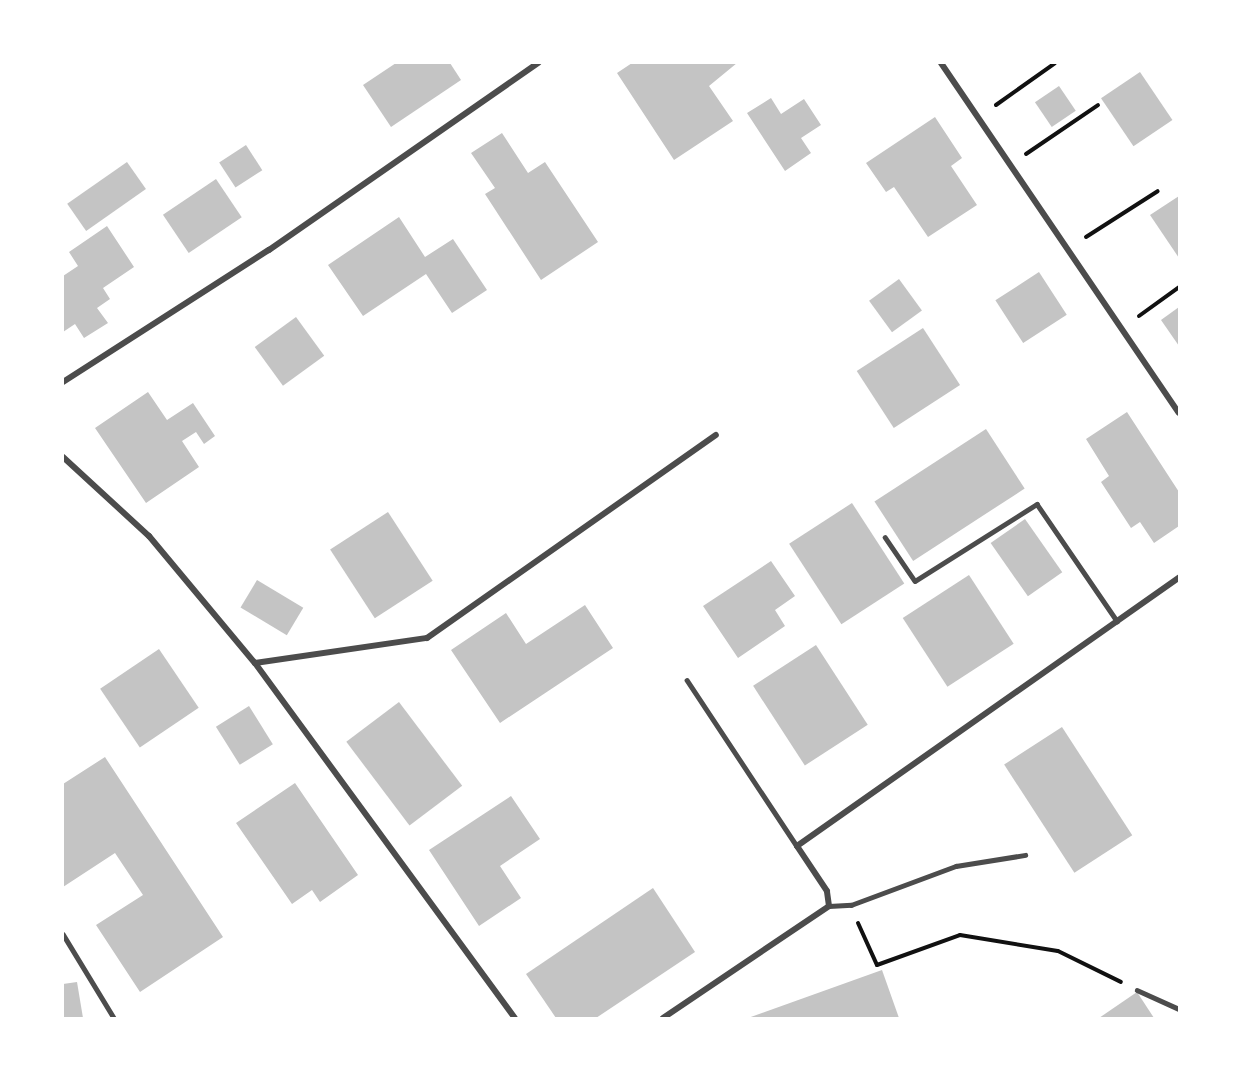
<!DOCTYPE html>
<style>
body{margin:0}
#map{position:relative;width:1242px;height:1081px;overflow:hidden;background:#fff;font-family:"Noto Sans",sans-serif}
div>[style]{position:absolute}
.building>*{inset:0;background:#c4c4c4;transform-origin:0 0}
.path>*{height:4px;margin:-2px;padding:0 2px;transform-origin:2px;border-radius:2px;background:#111}
.service>*{height:4.5px;margin:-2.25px;padding:0 2.25px;transform-origin:2.25px;border-radius:2.25px;background:#4c4c4c}
.minor>*{height:6px;margin:-3px;padding:0 3px;transform-origin:3px;border-radius:3px;background:#4c4c4c}
span{translate:-50% -50%;white-space:nowrap;text-align:center;line-height:1.15;-webkit-text-stroke:6px #fff;paint-order:stroke}
.frame{position:absolute;inset:0;border:64px solid #fff;pointer-events:none}
</style>
<div id="map">
<div class="building">
<div style="clip-path:polygon(396px 63px,450px 63px,461px 80px,391px 127px,363px 85px)"></div>
<div style="clip-path:polygon(632px 63px,737px 63px,709px 86px,733px 121px,674px 160px,617px 73px)"></div>
<div style="left:1140px;top:72px;width:58px;height:47px;rotate:56deg"></div>
<div style="left:1059px;top:86px;width:30px;height:29px;rotate:56deg"></div>
<div style="clip-path:polygon(771px 98px,781px 114px,804px 99px,821px 125px,801px 138px,811px 153px,785px 171px,747px 113px)"></div>
<div style="clip-path:polygon(935px 117px,962px 158px,951px 166px,977px 205px,928px 237px,894px 187px,886px 192px,866px 163px)"></div>
<div style="clip-path:polygon(502px 133px,528px 173px,545px 162px,598px 242px,541px 280px,485px 194px,495px 188px,471px 153px)"></div>
<div style="left:246px;top:145px;width:30px;height:32px;rotate:57deg"></div>
<div style="left:127px;top:162px;width:33px;height:73px;rotate:55deg"></div>
<div style="left:216px;top:179px;width:46px;height:64px;rotate:56deg"></div>
<div style="clip-path:polygon(1179px 196px,1179px 258px,1150px 215px)"></div>
<div style="clip-path:polygon(399px 217px,425px 257px,453px 239px,487px 290px,452px 313px,426px 274px,363px 316px,328px 265px)"></div>
<div style="clip-path:polygon(107px 226px,134px 267px,103px 288px,110px 299px,97px 308px,108px 323px,84px 338px,75px 324px,63px 332px,63px 276px,78px 266px,69px 252px)"></div>
<div style="left:1039px;top:272px;width:51px;height:52px;rotate:57deg"></div>
<div style="left:899px;top:279px;width:39px;height:37px;rotate:54deg"></div>
<div style="clip-path:polygon(1179px 307px,1179px 346px,1161px 320px)"></div>
<div style="left:296px;top:317px;width:48px;height:51px;rotate:54deg"></div>
<div style="left:923px;top:328px;width:68px;height:79px;rotate:57deg"></div>
<div style="clip-path:polygon(148px 392px,167px 420px,193px 403px,215px 436px,204px 444px,196px 432px,182px 441px,199px 467px,146px 503px,95px 428px)"></div>
<div style="clip-path:polygon(1127px 412px,1179px 492px,1179px 526px,1154px 543px,1140px 522px,1131px 528px,1101px 482px,1109px 476px,1086px 439px)"></div>
<div style="left:986px;top:429px;width:71px;height:133px;rotate:57deg"></div>
<div style="left:852px;top:503px;width:96px;height:75px;rotate:57deg"></div>
<div style="left:388px;top:512px;width:82px;height:69px;rotate:57deg"></div>
<div style="left:1025px;top:519px;width:65px;height:42px;rotate:55deg"></div>
<div style="clip-path:polygon(771px 561px,795px 596px,775px 610px,785px 626px,738px 658px,703px 606px)"></div>
<div style="left:969px;top:575px;width:82px;height:79px;rotate:57deg"></div>
<div style="left:257px;top:580px;width:54px;height:32px;rotate:31deg"></div>
<div style="clip-path:polygon(585px 605px,613px 648px,500px 723px,451px 650px,506px 613px,526px 644px)"></div>
<div style="left:816px;top:645px;width:95px;height:75px;rotate:57deg"></div>
<div style="left:159px;top:649px;width:71px;height:71px;rotate:56deg"></div>
<div style="left:399px;top:702px;width:105px;height:66px;rotate:53deg"></div>
<div style="left:249px;top:706px;width:45px;height:39px;rotate:58deg"></div>
<div style="left:1062px;top:727px;width:129px;height:69px;rotate:57deg"></div>
<div style="clip-path:polygon(105px 757px,223px 937px,140px 992px,96px 925px,143px 895px,115px 853px,63px 887px,63px 784px)"></div>
<div style="clip-path:polygon(295px 783px,358px 875px,320px 902px,312px 890px,292px 904px,236px 823px)"></div>
<div style="clip-path:polygon(511px 796px,540px 839px,500px 866px,521px 898px,479px 926px,429px 850px)"></div>
<div style="clip-path:polygon(653px 888px,695px 952px,596px 1018px,556px 1018px,526px 974px)"></div>
<div style="clip-path:polygon(882px 970px,899px 1018px,748px 1018px)"></div>
<div style="clip-path:polygon(77px 982px,83px 1018px,63px 1018px,63px 984px)"></div>
<div style="clip-path:polygon(1137px 992px,1154px 1018px,1099px 1018px)"></div>
</div>
<div class="path">
<div style="left:996px;top:105px;width:72px;rotate:-35.4deg"></div>
<div style="left:1026px;top:154px;width:87px;rotate:-34.2deg"></div>
<div style="left:1086px;top:237px;width:85px;rotate:-32.6deg"></div>
<div style="left:1139px;top:316px;width:49px;rotate:-35.9deg"></div>
<div style="left:858px;top:923px;width:46px;rotate:65.7deg"></div>
<div style="left:877px;top:965px;width:88px;rotate:-19.9deg"></div>
<div style="left:960px;top:935px;width:99px;rotate:9.3deg"></div>
<div style="left:1058px;top:951px;width:70px;rotate:26.2deg"></div>
</div>
<div class="service">
<div style="left:885px;top:537px;width:53px;rotate:55.7deg"></div>
<div style="left:915px;top:581px;width:144px;rotate:-32.3deg"></div>
<div style="left:1037px;top:504px;width:142px;rotate:55.6deg"></div>
<div style="left:687px;top:680px;width:199px;rotate:56.5deg"></div>
<div style="left:829px;top:906px;width:22px;rotate:-3deg"></div>
<div style="left:851px;top:905px;width:112px;rotate:-20.4deg"></div>
<div style="left:956px;top:866px;width:70px;rotate:-9.1deg"></div>
<div style="left:63px;top:934px;width:98px;rotate:58.7deg"></div>
<div style="left:1137px;top:990px;width:46px;rotate:24.3deg"></div>
</div>
<div class="minor">
<div style="left:941px;top:63px;width:423px;rotate:55.8deg"></div>
<div style="left:63px;top:382px;width:245px;rotate:-32.7deg"></div>
<div style="left:269px;top:250px;width:328px;rotate:-34.8deg"></div>
<div style="left:63px;top:457px;width:117px;rotate:42.6deg"></div>
<div style="left:149px;top:536px;width:165px;rotate:50.2deg"></div>
<div style="left:255px;top:663px;width:440px;rotate:53.8deg"></div>
<div style="left:255px;top:663px;width:174px;rotate:-8.3deg"></div>
<div style="left:427px;top:638px;width:353px;rotate:-35.1deg"></div>
<div style="left:663px;top:1018px;width:200px;rotate:-34deg"></div>
<div style="left:829px;top:906px;width:15px;rotate:-98deg"></div>
<div style="left:827px;top:891px;width:54px;rotate:-123.7deg"></div>
<div style="left:797px;top:846px;width:467px;rotate:-35.1deg"></div>
</div>
<div class="frame"></div>
</div>
